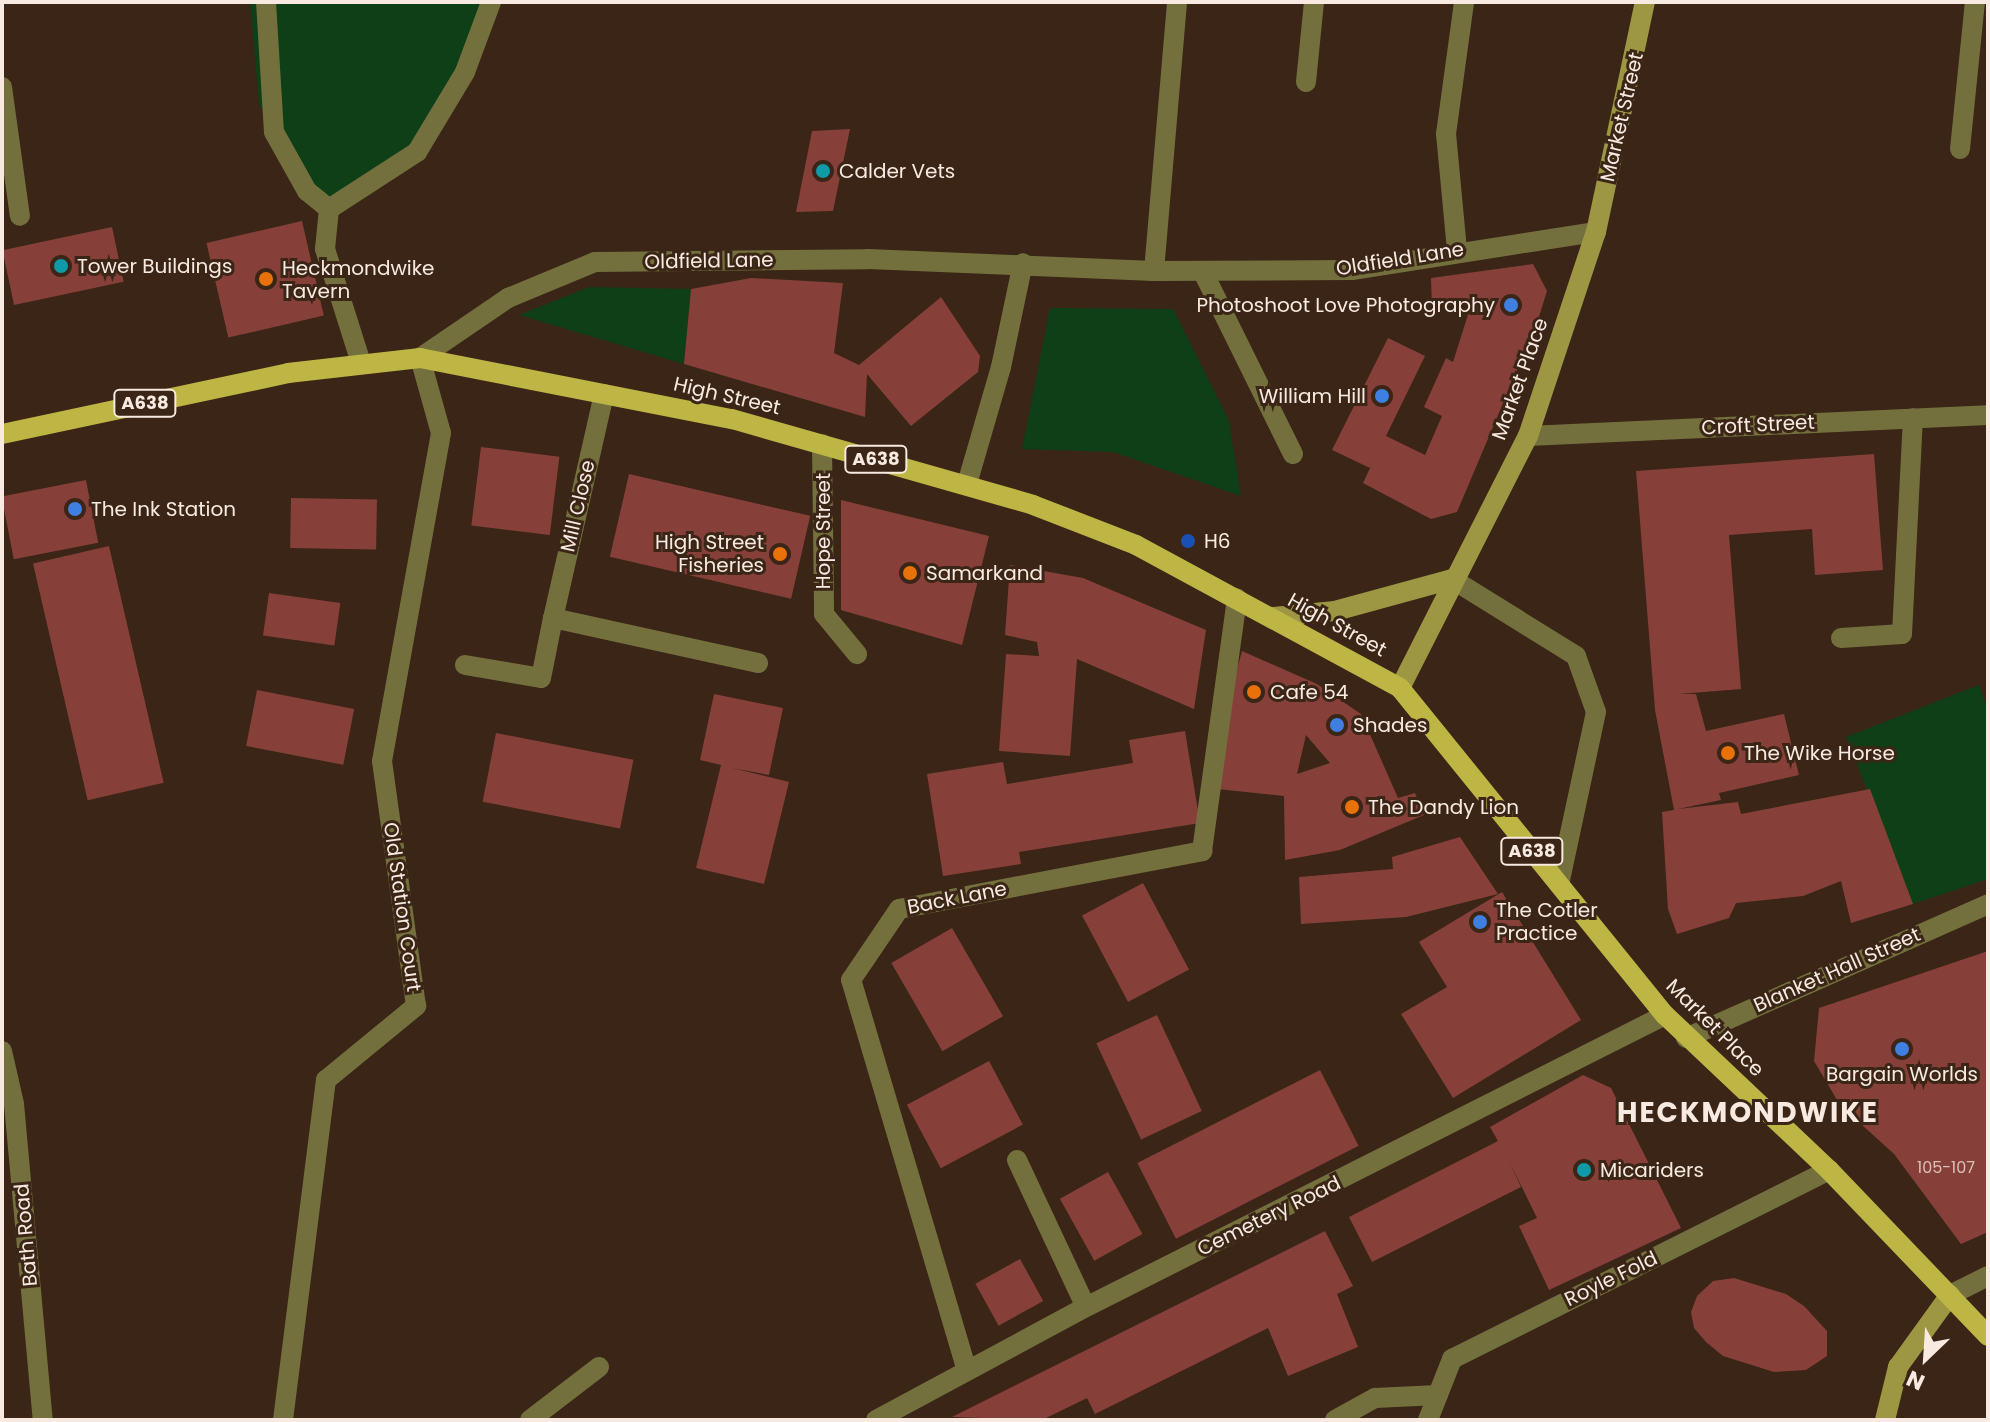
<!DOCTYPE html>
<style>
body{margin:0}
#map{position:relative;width:1990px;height:1422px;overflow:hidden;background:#3a2516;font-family:Poppins,sans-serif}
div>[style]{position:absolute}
.green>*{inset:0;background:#0f3f16}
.building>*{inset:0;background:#864039;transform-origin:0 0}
.service>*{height:20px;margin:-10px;padding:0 10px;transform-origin:10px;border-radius:10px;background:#73703e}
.minor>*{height:20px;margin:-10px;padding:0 10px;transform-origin:10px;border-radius:10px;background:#73703e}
.tertiary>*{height:20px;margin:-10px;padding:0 10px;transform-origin:10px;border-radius:10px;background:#73703e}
.secondary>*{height:20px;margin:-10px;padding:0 10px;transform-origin:10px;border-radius:10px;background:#9d9743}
.primary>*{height:20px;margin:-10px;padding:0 10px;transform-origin:10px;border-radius:10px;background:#bdb544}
.dots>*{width:22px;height:22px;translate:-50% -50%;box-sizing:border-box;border:4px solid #3a2516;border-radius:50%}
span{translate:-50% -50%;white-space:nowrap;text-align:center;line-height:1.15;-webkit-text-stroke:6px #3a2516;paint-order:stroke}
.number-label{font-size:16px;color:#dcc0b6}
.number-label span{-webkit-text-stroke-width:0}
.shield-label span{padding:2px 6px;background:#3a2516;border:2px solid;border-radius:6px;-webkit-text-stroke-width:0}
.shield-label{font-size:18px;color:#f8eae0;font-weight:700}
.street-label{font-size:20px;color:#f8eae0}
.poi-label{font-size:20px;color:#f8eae0}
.left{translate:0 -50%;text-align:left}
.right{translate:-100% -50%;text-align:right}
.district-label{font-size:28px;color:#f8eae0;font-weight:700;letter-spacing:2px}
.frame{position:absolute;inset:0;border:4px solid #f8eae0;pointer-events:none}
.north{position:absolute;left:1886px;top:1318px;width:80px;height:80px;-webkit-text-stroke:6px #3a2516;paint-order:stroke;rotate:205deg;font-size:22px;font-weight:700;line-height:32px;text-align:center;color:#f8eae0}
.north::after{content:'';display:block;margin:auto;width:28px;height:36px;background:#f8eae0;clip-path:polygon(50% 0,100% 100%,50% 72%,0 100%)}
</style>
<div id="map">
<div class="green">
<div style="clip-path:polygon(250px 2px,491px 2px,417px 152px,329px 209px,307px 191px,259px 104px)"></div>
<div style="clip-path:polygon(589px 287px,691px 289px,684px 364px,519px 315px)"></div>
<div style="clip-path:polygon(1050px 308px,1173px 309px,1229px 421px,1241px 496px,1113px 452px,1022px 449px)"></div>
<div style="clip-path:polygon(1979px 685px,1988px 709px,1988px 879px,1913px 904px,1846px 737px)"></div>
</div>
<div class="building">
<div style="clip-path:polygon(850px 129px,833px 211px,796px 212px,812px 131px)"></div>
<div style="left:302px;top:221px;width:97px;height:98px;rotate:77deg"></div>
<div style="left:112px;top:227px;width:56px;height:112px;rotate:78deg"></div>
<div style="clip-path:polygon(1533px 264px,1547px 291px,1537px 323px,1457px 512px,1431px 519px,1363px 483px,1370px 468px,1332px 450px,1388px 338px,1425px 356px,1386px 436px,1425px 455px,1442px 416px,1424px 407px,1446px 358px,1453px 362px,1472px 302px,1432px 309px,1431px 278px)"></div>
<div style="clip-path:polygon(751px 278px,843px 283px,834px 353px,859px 365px,941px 297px,980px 356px,978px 372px,911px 426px,867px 374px,865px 417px,684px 364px,691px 289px)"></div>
<div style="left:481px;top:447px;width:79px;height:79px;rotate:7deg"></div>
<div style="clip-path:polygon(1874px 454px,1883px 570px,1815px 575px,1812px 529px,1729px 535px,1741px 689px,1679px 694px,1696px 694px,1706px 731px,1784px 714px,1799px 775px,1719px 793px,1721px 800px,1678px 809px,1738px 802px,1741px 814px,1870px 789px,1913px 904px,1851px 923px,1841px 881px,1803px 896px,1736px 903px,1729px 918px,1677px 934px,1668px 909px,1662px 812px,1674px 810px,1655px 710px,1636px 471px)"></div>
<div style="left:629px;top:474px;width:186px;height:85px;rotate:13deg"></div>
<div style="left:86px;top:480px;width:64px;height:86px;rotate:79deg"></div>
<div style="left:291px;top:498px;width:86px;height:50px;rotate:1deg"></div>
<div style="clip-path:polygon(841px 500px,989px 536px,962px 645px,841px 610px)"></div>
<div style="left:109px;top:546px;width:243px;height:78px;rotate:77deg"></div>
<div style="clip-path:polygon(1010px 565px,1083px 578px,1206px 630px,1194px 709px,1077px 659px,1070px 756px,999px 751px,1006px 654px,1039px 656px,1037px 642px,1005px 635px)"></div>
<div style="left:269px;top:593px;width:72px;height:43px;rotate:8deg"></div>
<div style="clip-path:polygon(evenodd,1242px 651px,1317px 684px,1361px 714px,1398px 798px,1415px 793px,1424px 815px,1340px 850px,1285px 860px,1284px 796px,1217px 789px,1225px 712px,1242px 651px,1306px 735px,1330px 763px,1297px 774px,1306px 735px)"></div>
<div style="left:257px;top:690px;width:99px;height:57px;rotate:11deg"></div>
<div style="clip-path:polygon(714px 694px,783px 708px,769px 775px,732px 768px,789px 782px,764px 884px,696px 868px,721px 765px,700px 760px)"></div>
<div style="clip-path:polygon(1185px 731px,1200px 823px,1019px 852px,1021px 864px,943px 876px,927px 774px,1003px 762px,1007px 784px,1133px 763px,1129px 740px)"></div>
<div style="left:496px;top:733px;width:140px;height:70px;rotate:11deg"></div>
<div style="clip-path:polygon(1460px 837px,1498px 894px,1406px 917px,1301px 924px,1299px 877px,1393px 869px,1392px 857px)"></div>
<div style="left:1143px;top:883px;width:98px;height:69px;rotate:62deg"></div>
<div style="clip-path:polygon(1502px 892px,1581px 1020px,1453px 1098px,1401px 1014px,1447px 987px,1419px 942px)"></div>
<div style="left:952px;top:928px;width:102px;height:70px;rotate:60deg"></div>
<div style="clip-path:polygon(1988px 951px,1988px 1232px,1961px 1244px,1894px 1154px,1840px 1105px,1814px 1061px,1819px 1008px)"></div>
<div style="left:1157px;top:1015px;width:106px;height:67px;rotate:65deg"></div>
<div style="left:989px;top:1061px;width:72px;height:93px;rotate:62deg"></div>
<div style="left:1320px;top:1070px;width:85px;height:205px;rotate:63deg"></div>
<div style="clip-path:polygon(1583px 1075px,1611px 1088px,1681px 1228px,1549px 1290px,1519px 1226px,1537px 1218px,1510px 1163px,1521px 1187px,1372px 1262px,1349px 1217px,1498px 1141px,1490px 1127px)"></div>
<div style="left:1108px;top:1172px;width:71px;height:55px;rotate:61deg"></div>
<div style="clip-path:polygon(1325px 1231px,1353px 1286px,1337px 1294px,1358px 1347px,1288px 1376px,1268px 1328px,1095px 1414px,1087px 1398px,1042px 1420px,952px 1417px)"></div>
<div style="left:1020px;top:1259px;width:48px;height:51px;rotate:61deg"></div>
<div style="clip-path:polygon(1734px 1278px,1786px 1294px,1804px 1306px,1827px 1331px,1827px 1356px,1806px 1370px,1774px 1372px,1723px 1356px,1706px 1342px,1694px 1328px,1691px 1312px,1697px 1296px,1713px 1281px)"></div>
</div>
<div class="service">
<div style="left:266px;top:2px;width:130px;rotate:86.5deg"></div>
<div style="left:274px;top:132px;width:68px;rotate:60.8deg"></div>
<div style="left:307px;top:191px;width:28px;rotate:39deg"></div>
<div style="left:2px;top:87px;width:130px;rotate:82.1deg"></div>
<div style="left:1457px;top:250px;width:117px;rotate:-95.4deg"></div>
<div style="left:1446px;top:134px;width:133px;rotate:-82.2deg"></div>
<div style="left:1154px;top:271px;width:270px;rotate:-85.1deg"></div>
<div style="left:604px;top:394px;width:230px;rotate:102.8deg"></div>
<div style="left:553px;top:618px;width:210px;rotate:12.4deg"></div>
<div style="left:1452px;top:579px;width:146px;rotate:31.8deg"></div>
<div style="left:1576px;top:656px;width:59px;rotate:70.3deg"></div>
<div style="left:1596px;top:712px;width:176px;rotate:102.1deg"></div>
<div style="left:1841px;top:638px;width:61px;rotate:-3.8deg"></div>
<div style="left:1902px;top:634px;width:216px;rotate:-87.1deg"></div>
<div style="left:465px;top:665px;width:77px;rotate:9.7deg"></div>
<div style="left:541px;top:678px;width:61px;rotate:-78.7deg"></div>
<div style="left:967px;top:1371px;width:408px;rotate:-106.5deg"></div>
<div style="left:851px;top:980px;width:86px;rotate:-55.9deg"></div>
<div style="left:899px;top:909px;width:309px;rotate:-10.8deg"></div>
<div style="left:1202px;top:851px;width:255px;rotate:-82.1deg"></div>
<div style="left:530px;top:1420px;width:87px;rotate:-37.5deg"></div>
<div style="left:1335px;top:1420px;width:46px;rotate:-28.8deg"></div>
<div style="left:1375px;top:1398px;width:63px;rotate:-2.7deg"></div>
</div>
<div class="minor">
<div style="left:1306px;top:82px;width:80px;rotate:-84.3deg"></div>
<div style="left:1960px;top:149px;width:148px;rotate:-84.2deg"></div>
<div style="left:1203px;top:272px;width:203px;rotate:63.7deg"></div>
<div style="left:361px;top:363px;width:120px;rotate:-107.5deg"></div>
<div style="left:325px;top:249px;width:40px;rotate:-84.3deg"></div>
<div style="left:329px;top:209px;width:105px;rotate:-32.9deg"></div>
<div style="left:417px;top:152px;width:93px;rotate:-59deg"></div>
<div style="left:465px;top:72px;width:75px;rotate:-69.6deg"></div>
<div style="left:1528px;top:436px;width:460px;rotate:-2.6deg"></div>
<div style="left:822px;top:444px;width:170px;rotate:89.3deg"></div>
<div style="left:824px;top:614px;width:52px;rotate:50.5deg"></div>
<div style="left:967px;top:484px;width:122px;rotate:-73.8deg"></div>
<div style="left:1001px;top:367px;width:106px;rotate:-78.1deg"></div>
<div style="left:1686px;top:1038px;width:330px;rotate:-23.9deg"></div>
<div style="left:2px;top:1051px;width:54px;rotate:77.2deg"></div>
<div style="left:14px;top:1104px;width:317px;rotate:84.8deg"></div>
<div style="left:1017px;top:1160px;width:162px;rotate:64.9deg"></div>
<div style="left:283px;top:1420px;width:343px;rotate:-82.8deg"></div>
<div style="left:326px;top:1080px;width:117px;rotate:-39.4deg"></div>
<div style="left:416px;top:1006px;width:247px;rotate:-97.9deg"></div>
<div style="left:382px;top:761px;width:333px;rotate:-79.8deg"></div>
<div style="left:441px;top:433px;width:78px;rotate:-105.6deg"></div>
<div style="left:420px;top:358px;width:107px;rotate:-34.3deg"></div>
<div style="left:508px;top:298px;width:94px;rotate:-22.5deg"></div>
<div style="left:595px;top:262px;width:273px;rotate:-0.6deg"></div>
<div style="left:868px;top:259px;width:286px;rotate:2.4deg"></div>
<div style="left:1154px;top:271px;width:198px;rotate:-0.3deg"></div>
<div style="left:1352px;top:270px;width:247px;rotate:-8.9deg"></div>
<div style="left:876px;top:1420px;width:238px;rotate:-28.3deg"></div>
<div style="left:1086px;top:1307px;width:648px;rotate:-26.76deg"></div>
<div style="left:1428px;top:1420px;width:66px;rotate:-68.5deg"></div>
<div style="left:1452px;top:1359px;width:422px;rotate:-26.6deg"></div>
</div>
<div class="tertiary">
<div style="left:1950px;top:1295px;width:42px;rotate:-26.6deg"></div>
</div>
<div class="secondary">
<div style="left:1274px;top:617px;width:61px;rotate:-5.6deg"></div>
<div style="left:1335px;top:611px;width:121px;rotate:-15.3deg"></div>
<div style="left:1400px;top:688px;width:283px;rotate:-63.1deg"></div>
<div style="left:1528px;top:436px;width:215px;rotate:-71.6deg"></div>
<div style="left:1596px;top:232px;width:235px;rotate:-78deg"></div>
<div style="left:1885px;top:1420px;width:55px;rotate:-76.2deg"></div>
<div style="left:1898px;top:1367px;width:89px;rotate:-54.2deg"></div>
</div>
<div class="primary">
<div style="left:2px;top:434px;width:292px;rotate:-12deg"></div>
<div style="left:288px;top:373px;width:133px;rotate:-6.5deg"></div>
<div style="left:420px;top:358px;width:318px;rotate:11.1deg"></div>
<div style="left:732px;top:419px;width:313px;rotate:15.9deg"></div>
<div style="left:1033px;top:505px;width:110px;rotate:21.2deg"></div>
<div style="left:1136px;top:545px;width:300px;rotate:28.4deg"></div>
<div style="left:1400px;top:688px;width:421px;rotate:51deg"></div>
<div style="left:1665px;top:1015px;width:226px;rotate:43.4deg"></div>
<div style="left:1829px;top:1170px;width:230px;rotate:46.2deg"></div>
</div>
<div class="dots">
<div style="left:823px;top:171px;background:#0f9aa8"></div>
<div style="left:61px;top:266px;background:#0f9aa8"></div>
<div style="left:266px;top:279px;background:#e8710a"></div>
<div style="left:1511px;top:305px;background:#3f7fe0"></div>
<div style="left:1382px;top:396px;background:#3f7fe0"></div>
<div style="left:75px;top:509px;background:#3f7fe0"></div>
<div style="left:1188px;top:541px;background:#1a4fb4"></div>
<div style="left:780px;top:554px;background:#e8710a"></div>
<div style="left:910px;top:573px;background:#e8710a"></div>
<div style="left:1254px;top:692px;background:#e8710a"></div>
<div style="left:1337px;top:725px;background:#3f7fe0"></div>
<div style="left:1728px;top:753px;background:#e8710a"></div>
<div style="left:1352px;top:807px;background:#e8710a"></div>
<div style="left:1480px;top:922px;background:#3f7fe0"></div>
<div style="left:1902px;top:1049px;background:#3f7fe0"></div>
<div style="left:1584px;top:1170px;background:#0f9aa8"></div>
</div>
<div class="number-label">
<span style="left:1946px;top:1168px">105-107</span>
</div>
<div class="shield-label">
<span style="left:145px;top:403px">A638</span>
<span style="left:876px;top:459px">A638</span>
<span style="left:1532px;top:851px">A638</span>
</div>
<div class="street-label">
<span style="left:1622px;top:117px;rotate:-77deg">Market Street</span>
<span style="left:1400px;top:259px;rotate:-9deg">Oldfield Lane</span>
<span style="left:709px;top:261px;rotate:-1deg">Oldfield Lane</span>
<span style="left:1520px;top:379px;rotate:-70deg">Market Place</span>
<span style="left:727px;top:396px;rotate:13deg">High Street</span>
<span style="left:1758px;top:425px;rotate:-3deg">Croft Street</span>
<span style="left:578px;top:506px;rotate:-77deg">Mill Close</span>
<span style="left:823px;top:531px;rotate:-90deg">Hope Street</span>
<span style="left:1337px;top:625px;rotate:29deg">High Street</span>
<span style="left:957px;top:898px;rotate:-11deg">Back Lane</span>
<span style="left:402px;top:907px;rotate:82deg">Old Station Court</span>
<span style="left:1837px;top:970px;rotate:-24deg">Blanket Hall Street</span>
<span style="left:1715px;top:1028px;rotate:45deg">Market Place</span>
<span style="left:1269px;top:1216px;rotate:-26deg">Cemetery Road</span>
<span style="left:26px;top:1235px;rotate:-95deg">Bath Road</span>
<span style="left:1611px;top:1279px;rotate:-26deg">Royle Fold</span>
</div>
<div class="poi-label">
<span class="left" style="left:839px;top:171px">Calder Vets</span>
<span class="left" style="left:77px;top:266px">Tower Buildings</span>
<span class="left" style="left:282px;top:280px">Heckmondwike<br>Tavern</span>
<span class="right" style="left:1495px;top:305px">Photoshoot Love Photography</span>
<span class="right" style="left:1366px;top:396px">William Hill</span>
<span class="left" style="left:91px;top:509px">The Ink Station</span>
<span class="left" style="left:1204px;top:541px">H6</span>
<span class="right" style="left:764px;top:554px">High Street<br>Fisheries</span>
<span class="left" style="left:926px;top:573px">Samarkand</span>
<span class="left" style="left:1270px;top:692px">Cafe 54</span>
<span class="left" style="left:1353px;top:725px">Shades</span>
<span class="left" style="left:1744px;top:753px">The Wike Horse</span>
<span class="left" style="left:1368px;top:807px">The Dandy Lion</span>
<span class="left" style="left:1496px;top:922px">The Cotler<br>Practice</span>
<span style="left:1902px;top:1074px">Bargain Worlds</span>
<span class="left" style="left:1600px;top:1170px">Micariders</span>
</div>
<div class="district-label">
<span style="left:1748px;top:1113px">HECKMONDWIKE</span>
</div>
<div class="frame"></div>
<div class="north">N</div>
</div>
